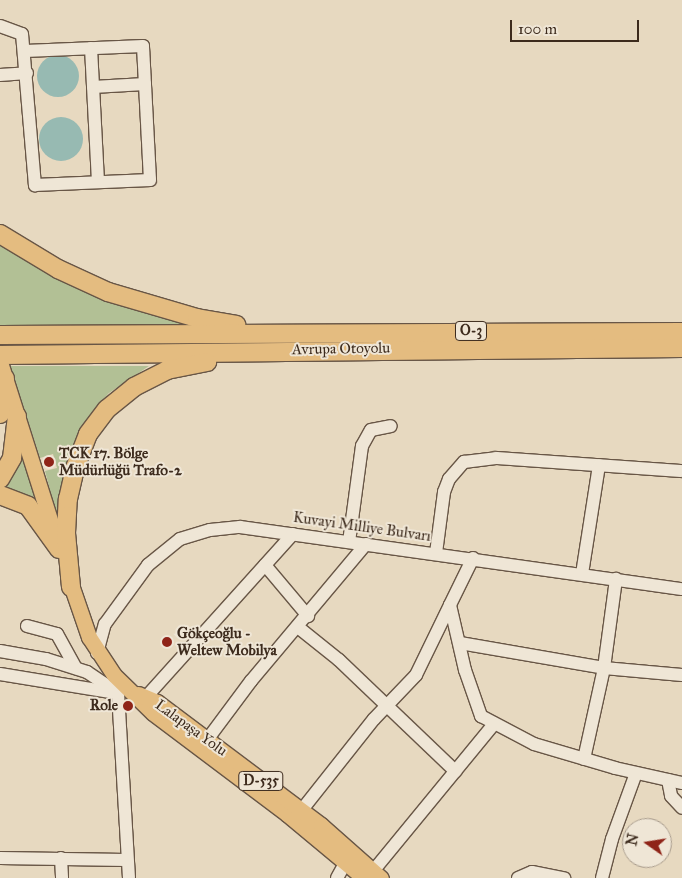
<!DOCTYPE html>
<meta charset="utf-8">
<style>
body{margin:0}
#map{position:relative;width:682px;height:878px;overflow:hidden;background:#e7d9c0;font-family:"IM FELL Great Primer",serif}
div>[style]{position:absolute}
.green>*{inset:0;background:#b2c095}
.water>*{inset:0;background:#97bab2}
.round{border-radius:50%}
.roads{filter:drop-shadow(1px 0 #685646) drop-shadow(-1px 0 #685646) drop-shadow(0 1px #685646) drop-shadow(0 -1px #685646)}
.minor>*{height:12px;margin:-6px;padding:0 6px;transform-origin:6px;border-radius:6px;background:#efe6d6}
.major>*{height:15px;margin:-7.5px;padding:0 7.5px;transform-origin:7.5px;border-radius:7.5px;background:#e4bc80}
.highway>*{height:18px;margin:-9px;padding:0 9px;transform-origin:9px;border-radius:9px;background:#e4bc80}
.dots>*{width:14px;height:14px;translate:-50% -50%;box-sizing:border-box;border:2px solid #efe6d6;border-radius:50%}
span{translate:-50% -50%;white-space:nowrap;text-align:center;line-height:1.15;-webkit-text-stroke:4px #efe6d6;paint-order:stroke}
.shield-label span{padding:1px 4px;background:#efe6d6;border:1px solid;border-radius:4px;-webkit-text-stroke-width:0}
.shield-label{font-size:14px;color:#3d2b1d;font-weight:700}
.street-label{font-size:15px;color:#3d2b1d}
.poi-label{font-size:15px;color:#3d2b1d;font-weight:700}
.left{translate:0 -50%;text-align:left}
.right{translate:-100% -50%;text-align:right}
.north{position:absolute;left:622px;top:818px;width:50px;height:50px;box-sizing:border-box;background:#efe6d6;border:1px solid #a89b8c;border-radius:50%;rotate:283deg;font-size:14px;font-weight:700;line-height:20px;text-align:center;color:#3d2b1d}
.north::after{content:'';display:block;margin:auto;width:18px;height:22px;background:#8f2418;clip-path:polygon(50% 0,100% 100%,50% 72%,0 100%)}
.scale{position:absolute;left:510px;top:20px;width:129px;height:22px;box-sizing:border-box;border:2px solid #3d2b1d;border-top:0;padding-left:6px;font-size:15px;line-height:18px;white-space:nowrap;color:#3d2b1d;-webkit-text-stroke:4px #efe6d6;paint-order:stroke}
</style>
<div id="map">
<div class="green">
<div style="clip-path:polygon(0 241px,189px 321px,189px 325px,0 325px)"></div>
<div style="clip-path:polygon(10px 366px,149px 366px,109px 393px,92px 412px,77px 437px,68px 458px,60px 496px,60px 529px,45px 471px,57px 468px,53px 454px,40px 458px)"></div>
<div style="clip-path:polygon(19px 449px,39px 510px,0 485px)"></div>
</div>
<div class="water">
<div class="round" style="left:37px;top:55px;width:42px;height:42px"></div>
<div class="round" style="left:39px;top:117px;width:44px;height:44px"></div>
</div>
<div class="roads">
<div class="minor">
<div style="left:0;top:26px;width:23px;rotate:20deg"></div>
<div style="left:22px;top:34px;width:152px;rotate:85.1deg"></div>
<div style="left:35px;top:185px;width:115px;rotate:-2.5deg"></div>
<div style="left:150px;top:180px;width:134px;rotate:-93deg"></div>
<div style="left:143px;top:46px;width:118px;rotate:177.6deg"></div>
<div style="left:91px;top:48px;width:134px;rotate:87deg"></div>
<div style="left:0;top:75px;width:27px;rotate:-4deg"></div>
<div style="left:93px;top:87px;width:52px;rotate:-3.3deg"></div>
<div style="left:349px;top:542px;width:97px;rotate:-82.3deg"></div>
<div style="left:362px;top:446px;width:18px;rotate:-61deg"></div>
<div style="left:371px;top:430px;width:20px;rotate:-11deg"></div>
<div style="left:436px;top:553px;width:62px;rotate:-82.5deg"></div>
<div style="left:444px;top:492px;width:14px;rotate:-69deg"></div>
<div style="left:449px;top:479px;width:23px;rotate:-49deg"></div>
<div style="left:464px;top:462px;width:32px;rotate:-7deg"></div>
<div style="left:496px;top:458px;width:186px;rotate:4deg"></div>
<div style="left:473px;top:558px;width:52px;rotate:116.1deg"></div>
<div style="left:450px;top:605px;width:67px;rotate:77deg"></div>
<div style="left:465px;top:670px;width:49px;rotate:70.8deg"></div>
<div style="left:481px;top:716px;width:60px;rotate:27.8deg"></div>
<div style="left:534px;top:744px;width:84px;rotate:16.5deg"></div>
<div style="left:615px;top:768px;width:69px;rotate:12.6deg"></div>
<div style="left:265px;top:565px;width:67px;rotate:49.9deg"></div>
<div style="left:582px;top:574px;width:110px;rotate:-81.1deg"></div>
<div style="left:27px;top:626px;width:31px;rotate:15deg"></div>
<div style="left:57px;top:634px;width:39px;rotate:61deg"></div>
<div style="left:299px;top:628px;width:51px;rotate:38.7deg"></div>
<div style="left:339px;top:660px;width:161px;rotate:43.7deg"></div>
<div style="left:460px;top:643px;width:146px;rotate:9.8deg"></div>
<div style="left:604px;top:668px;width:78px;rotate:5.1deg"></div>
<div style="left:0;top:651px;width:47px;rotate:9.9deg"></div>
<div style="left:46px;top:659px;width:43px;rotate:17.6deg"></div>
<div style="left:87px;top:672px;width:37px;rotate:34deg"></div>
<div style="left:118px;top:693px;width:185px;rotate:86.6deg"></div>
<div style="left:97px;top:653px;width:30px;rotate:-75deg"></div>
<div style="left:105px;top:624px;width:73px;rotate:-53.9deg"></div>
<div style="left:148px;top:565px;width:41px;rotate:-39.1deg"></div>
<div style="left:180px;top:539px;width:31px;rotate:-17deg"></div>
<div style="left:210px;top:530px;width:30px;rotate:-6deg"></div>
<div style="left:240px;top:527px;width:446px;rotate:8deg"></div>
<div style="left:0;top:674px;width:118px;rotate:9.3deg"></div>
<div style="left:147px;top:696px;width:218px;rotate:-48deg"></div>
<div style="left:207px;top:740px;width:74px;rotate:-53.3deg"></div>
<div style="left:251px;top:681px;width:179px;rotate:-50deg"></div>
<div style="left:584px;top:759px;width:93px;rotate:-77.6deg"></div>
<div style="left:604px;top:668px;width:90px;rotate:-82.3deg"></div>
<div style="left:668px;top:780px;width:16px;rotate:79deg"></div>
<div style="left:671px;top:796px;width:16px;rotate:47deg"></div>
<div style="left:301px;top:811px;width:117px;rotate:-51.6deg"></div>
<div style="left:374px;top:719px;width:61px;rotate:-46.3deg"></div>
<div style="left:416px;top:675px;width:78px;rotate:-64.1deg"></div>
<div style="left:0;top:858px;width:126px;rotate:0.9deg"></div>
<div style="left:61px;top:858px;width:20px;rotate:87deg"></div>
<div style="left:374px;top:870px;width:189px;rotate:-50.6deg"></div>
<div style="left:337px;top:878px;width:18px;rotate:-61deg"></div>
<div style="left:518px;top:878px;width:15px;rotate:-23deg"></div>
<div style="left:532px;top:872px;width:33px;rotate:11deg"></div>
<div style="left:602px;top:878px;width:40px;rotate:-75.6deg"></div>
<div style="left:612px;top:839px;width:70px;rotate:-70deg"></div>
</div>
<div class="major">
<div style="left:0;top:362px;width:189px;rotate:72.4deg"></div>
<div style="left:68px;top:576px;width:65px;rotate:71deg"></div>
<div style="left:89px;top:637px;width:45px;rotate:56.7deg"></div>
<div style="left:114px;top:675px;width:54px;rotate:44.3deg"></div>
<div style="left:153px;top:713px;width:168px;rotate:37deg"></div>
<div style="left:287px;top:814px;width:100px;rotate:39.7deg"></div>
<div style="left:138px;top:694px;width:21px;rotate:23deg"></div>
<div style="left:157px;top:702px;width:205px;rotate:36.9deg"></div>
<div style="left:321px;top:825px;width:80px;rotate:41.5deg"></div>
</div>
<div class="highway">
<div style="left:0;top:234px;width:68px;rotate:31.1deg"></div>
<div style="left:58px;top:269px;width:55px;rotate:24.7deg"></div>
<div style="left:108px;top:292px;width:93px;rotate:16.3deg"></div>
<div style="left:197px;top:318px;width:40px;rotate:10deg"></div>
<div style="left:0;top:335px;width:682px;rotate:-0.25deg"></div>
<div style="left:0;top:355px;width:682px;rotate:-0.59deg"></div>
<div style="left:0;top:414px;width:36px;rotate:-82deg"></div>
<div style="left:0;top:479px;width:24px;rotate:-60deg"></div>
<div style="left:12px;top:458px;width:42px;rotate:-83.2deg"></div>
<div style="left:0;top:495px;width:30px;rotate:21deg"></div>
<div style="left:28px;top:506px;width:53px;rotate:54.2deg"></div>
<div style="left:71px;top:587px;width:54px;rotate:-95.3deg"></div>
<div style="left:66px;top:533px;width:34px;rotate:-87deg"></div>
<div style="left:68px;top:499px;width:32px;rotate:-77deg"></div>
<div style="left:75px;top:468px;width:36px;rotate:-69deg"></div>
<div style="left:88px;top:434px;width:31px;rotate:-53deg"></div>
<div style="left:107px;top:409px;width:35px;rotate:-39deg"></div>
<div style="left:134px;top:387px;width:37px;rotate:-27deg"></div>
<div style="left:167px;top:370px;width:41px;rotate:-11.3deg"></div>
</div>
</div>
<div class="dots">
<div style="left:49px;top:462px;background:#8f2418"></div>
<div style="left:167px;top:642px;background:#8f2418"></div>
<div style="left:128px;top:706px;background:#8f2418"></div>
</div>
<div class="shield-label">
<span style="left:471px;top:331px">O-3</span>
<span style="left:261px;top:781px">D-535</span>
</div>
<div class="street-label">
<span style="left:341px;top:349px;rotate:-1deg">Avrupa Otoyolu</span>
<span style="left:362px;top:527px;rotate:8deg">Kuvayi Milliye Bulvarı</span>
<span style="left:191px;top:728px;rotate:36deg">Lalapaşa Yolu</span>
</div>
<div class="poi-label">
<span class="left" style="left:59px;top:462px">TCK 17. Bölge<br>Müdürlüğü Trafo-2</span>
<span class="left" style="left:177px;top:642px">Gökçeoğlu -<br>Weltew Mobilya</span>
<span class="right" style="left:118px;top:706px">Role</span>
</div>
<div class="north">N</div>
<div class="scale">100 m</div>
</div>
